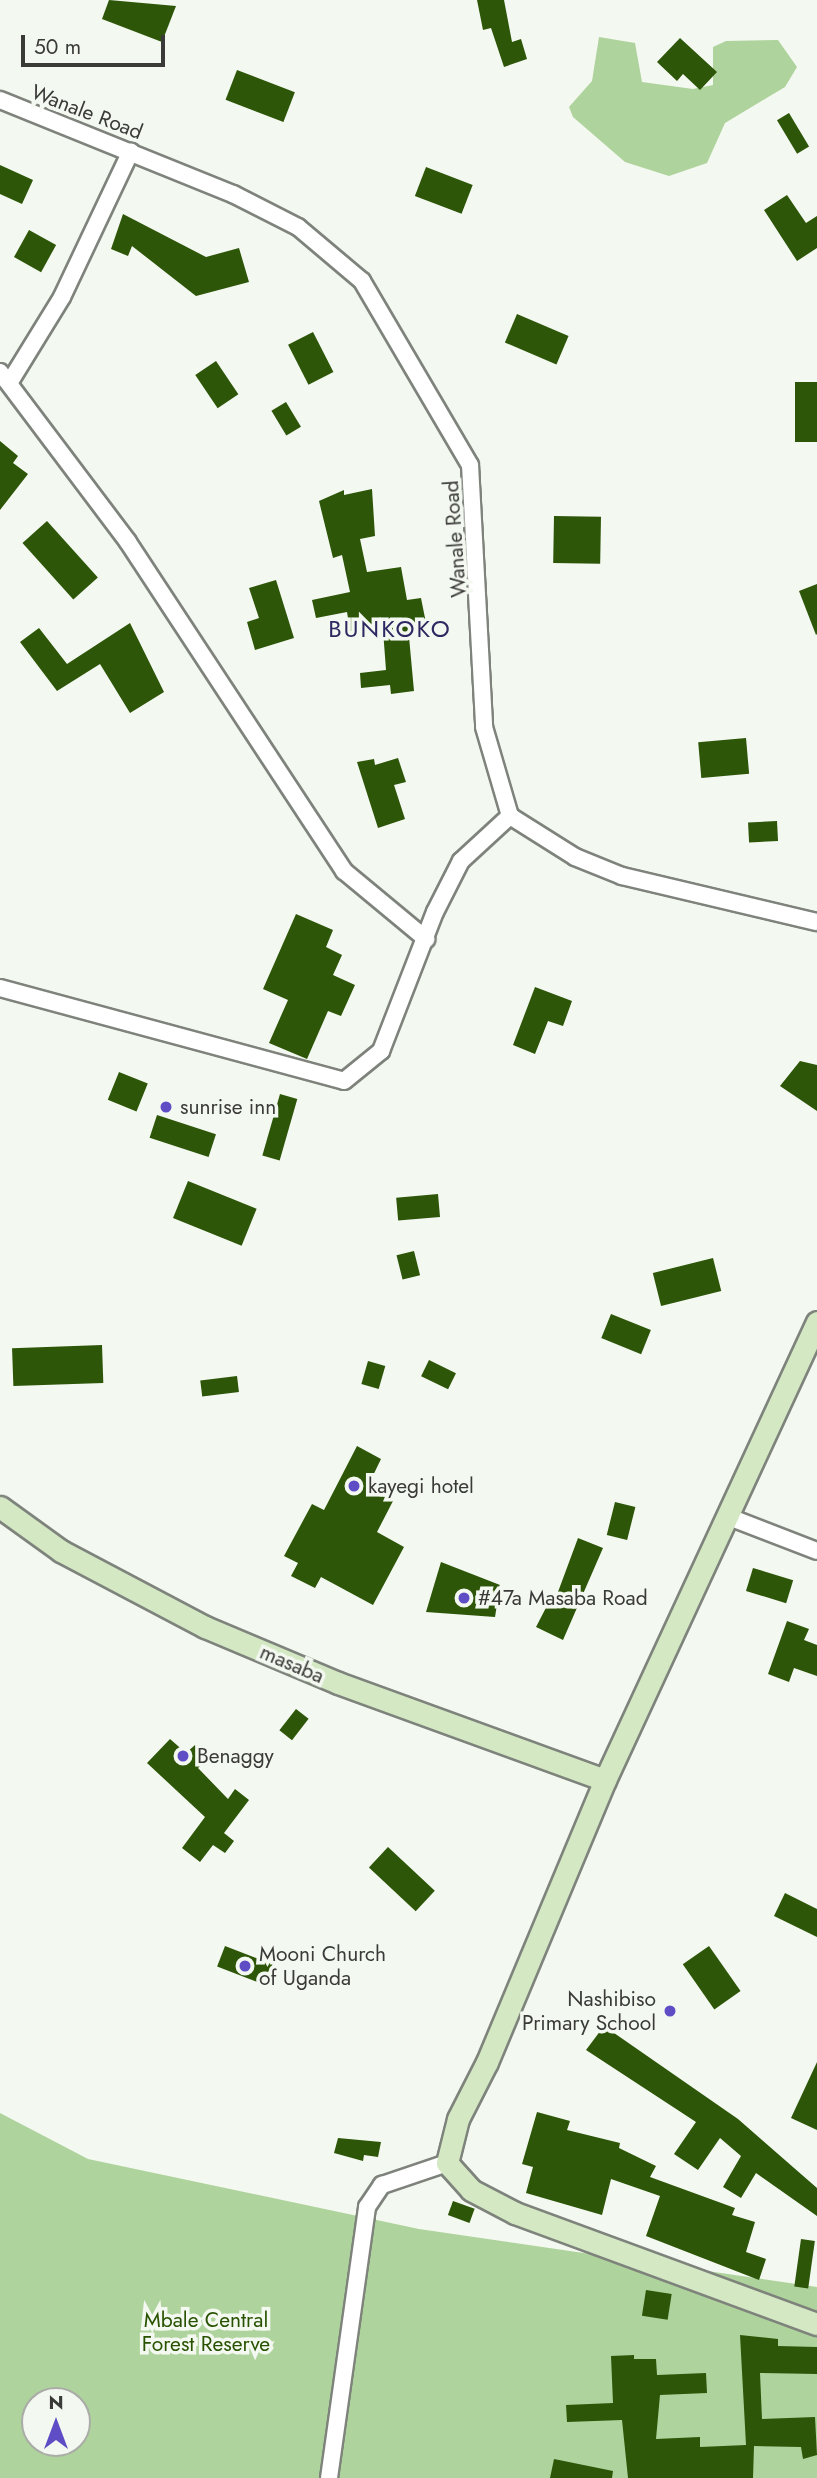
<!DOCTYPE html>
<style>
body{margin:0}
#map{position:relative;width:817px;height:2478px;overflow:hidden;background:#f3f8f0;font-family:Jost,sans-serif}
div>[style]{position:absolute}
.green>*{inset:0;background:#afd39c}
.building>*{inset:0;background:#2d5608;transform-origin:0 0}
.roads{filter:drop-shadow(2px 0 #7e837c) drop-shadow(-2px 0 #7e837c) drop-shadow(0 2px #7e837c) drop-shadow(0 -2px #7e837c)}
.street>*{height:16px;margin:-8px;padding:0 8px;transform-origin:8px;border-radius:8px;background:#fff}
.secondary>*{height:21px;margin:-10.5px;padding:0 10.5px;transform-origin:10.5px;border-radius:10.5px;background:#d3e8c3}
.dots>*{width:19px;height:19px;translate:-50% -50%;box-sizing:border-box;border:4px solid #f3f8f0;border-radius:50%}
span{translate:-50% -50%;white-space:nowrap;text-align:center;line-height:1.15;-webkit-text-stroke:7px #f3f8f0;paint-order:stroke}
.street-label{font-size:21px;color:#3a3b39}
.poi-label{font-size:21px;color:#3a3b39}
.left{translate:0 -50%;text-align:left}
.right{translate:-100% -50%;text-align:right}
.park-label{font-size:21px;color:#285200}
.quarter-label{font-size:24px;color:#2e2761;letter-spacing:2px}
.north{position:absolute;left:21px;top:2387px;width:70px;height:70px;box-sizing:border-box;background:#f3f8f0;border:2px solid #a9aca7;border-radius:50%;rotate:0deg;font-size:19px;font-weight:700;line-height:28px;text-align:center;color:#3a3b39}
.north::after{content:'';display:block;margin:auto;width:24px;height:32px;background:#5f4dc5;clip-path:polygon(50% 0,100% 100%,50% 72%,0 100%)}
.scale{position:absolute;left:21px;top:35px;width:144px;height:32px;box-sizing:border-box;border:4px solid #3a3b39;border-top:0;padding-left:9px;font-size:21px;line-height:24px;white-space:nowrap;color:#3a3b39;-webkit-text-stroke:5px #f3f8f0;paint-order:stroke}
</style>
<div id="map">
<div class="green">
<div style="clip-path:polygon(599px 37px,635px 43px,642px 82px,693px 89px,713px 85px,713px 47px,726px 41px,778px 40px,797px 67px,785px 87px,725px 123px,707px 163px,669px 176px,625px 162px,573px 117px,569px 107px,592px 81px)"></div>
<div style="clip-path:polygon(evenodd,0 2113px,88px 2159px,419px 2229px,817px 2287px,817px 2478px,0 2478px,0 2113px,35px 2401px,77px 2401px,77px 2443px,35px 2443px,35px 2401px)"></div>
</div>
<div class="building">
<div style="clip-path:polygon(109px 0,176px 6px,162px 42px,102px 19px)"></div>
<div style="clip-path:polygon(477px 0,504px 0,512px 42px,521px 39px,527px 59px,504px 67px,491px 28px,483px 30px)"></div>
<div style="clip-path:polygon(680px 38px,717px 72px,700px 90px,683px 74px,677px 81px,657px 62px)"></div>
<div style="left:237px;top:70px;width:62px;height:32px;rotate:21deg"></div>
<div style="left:789px;top:113px;width:39px;height:14px;rotate:59deg"></div>
<div style="clip-path:polygon(0 165px,33px 180px,22px 204px,0 194px)"></div>
<div style="left:426px;top:167px;width:50px;height:31px;rotate:21deg"></div>
<div style="clip-path:polygon(787px 195px,806px 223px,817px 216px,817px 248px,797px 261px,764px 210px)"></div>
<div style="clip-path:polygon(123px 214px,206px 257px,239px 248px,249px 282px,196px 296px,132px 246px,128px 256px,111px 249px)"></div>
<div style="left:29px;top:230px;width:31px;height:31px;rotate:29deg"></div>
<div style="left:517px;top:314px;width:56px;height:31px;rotate:23deg"></div>
<div style="left:313px;top:332px;width:45px;height:28px;rotate:63deg"></div>
<div style="left:216px;top:361px;width:40px;height:25px;rotate:56deg"></div>
<div style="left:817px;top:382px;width:60px;height:22px;rotate:90deg"></div>
<div style="left:286px;top:402px;width:29px;height:17px;rotate:59deg"></div>
<div style="clip-path:polygon(0 441px,18px 456px,13px 463px,28px 474px,0 510px)"></div>
<div style="clip-path:polygon(372px 489px,375px 536px,360px 539px,367px 572px,401px 567px,407px 600px,421px 598px,426px 623px,408px 626px,414px 691px,391px 694px,390px 685px,361px 688px,360px 673px,386px 670px,383px 630px,350px 631px,347px 612px,316px 618px,312px 600px,350px 592px,342px 555px,333px 558px,319px 501px,344px 490px,344px 495px)"></div>
<div style="left:554px;top:516px;width:47px;height:47px;rotate:1deg"></div>
<div style="left:47px;top:521px;width:76px;height:33px;rotate:48deg"></div>
<div style="clip-path:polygon(276px 580px,294px 638px,255px 650px,247px 622px,259px 618px,249px 588px)"></div>
<div style="clip-path:polygon(817px 584px,817px 634px,816px 635px,799px 591px)"></div>
<div style="clip-path:polygon(130px 623px,164px 692px,130px 713px,100px 664px,57px 691px,20px 642px,39px 628px,67px 664px)"></div>
<div style="left:746px;top:738px;width:36px;height:48px;rotate:85deg"></div>
<div style="clip-path:polygon(398px 758px,406px 782px,394px 785px,405px 819px,378px 828px,357px 762px,374px 759px,375px 765px)"></div>
<div style="left:777px;top:821px;width:20px;height:29px;rotate:87deg"></div>
<div style="clip-path:polygon(296px 914px,333px 930px,326px 947px,342px 955px,333px 975px,355px 985px,341px 1016px,328px 1011px,307px 1059px,269px 1043px,288px 1000px,263px 989px)"></div>
<div style="clip-path:polygon(535px 987px,572px 1001px,563px 1026px,548px 1021px,535px 1054px,513px 1045px)"></div>
<div style="clip-path:polygon(800px 1061px,817px 1065px,817px 1111px,780px 1086px)"></div>
<div style="left:119px;top:1072px;width:31px;height:30px;rotate:22deg"></div>
<div style="left:280px;top:1094px;width:18px;height:64px;rotate:16deg"></div>
<div style="left:157px;top:1115px;width:62px;height:24px;rotate:18deg"></div>
<div style="left:188px;top:1181px;width:74px;height:40px;rotate:22deg"></div>
<div style="left:438px;top:1194px;width:23px;height:42px;rotate:85deg"></div>
<div style="left:414px;top:1251px;width:25px;height:18px;rotate:76deg"></div>
<div style="left:713px;top:1258px;width:34px;height:62px;rotate:76deg"></div>
<div style="left:611px;top:1314px;width:43px;height:26px;rotate:22deg"></div>
<div style="left:102px;top:1345px;width:38px;height:90px;rotate:88deg"></div>
<div style="left:429px;top:1360px;width:30px;height:18px;rotate:26deg"></div>
<div style="left:368px;top:1361px;width:18px;height:24px;rotate:16deg"></div>
<div style="left:237px;top:1376px;width:16px;height:37px;rotate:83deg"></div>
<div style="clip-path:polygon(357px 1446px,381px 1459px,367px 1488px,393px 1501px,377px 1532px,404px 1547px,373px 1605px,321px 1577px,315px 1588px,291px 1576px,298px 1563px,284px 1556px,312px 1504px,324px 1510px)"></div>
<div style="left:615px;top:1502px;width:21px;height:34px;rotate:14deg"></div>
<div style="clip-path:polygon(578px 1538px,603px 1548px,563px 1640px,536px 1627px,551px 1598px,555px 1600px)"></div>
<div style="clip-path:polygon(441px 1562px,500px 1585px,495px 1617px,426px 1612px)"></div>
<div style="left:753px;top:1568px;width:42px;height:24px;rotate:17deg"></div>
<div style="clip-path:polygon(787px 1621px,809px 1629px,804px 1640px,817px 1645px,817px 1676px,794px 1668px,789px 1682px,768px 1674px)"></div>
<div style="left:296px;top:1709px;width:16px;height:27px;rotate:38deg"></div>
<div style="clip-path:polygon(170px 1739px,186px 1753px,195px 1745px,208px 1758px,198px 1768px,228px 1799px,235px 1789px,249px 1800px,224px 1833px,234px 1841px,225px 1853px,213px 1845px,200px 1862px,182px 1848px,205px 1817px,147px 1763px)"></div>
<div style="left:388px;top:1847px;width:64px;height:28px;rotate:43deg"></div>
<div style="clip-path:polygon(785px 1893px,817px 1909px,817px 1937px,774px 1916px)"></div>
<div style="left:225px;top:1946px;width:51px;height:22px;rotate:21deg"></div>
<div style="left:709px;top:1946px;width:55px;height:32px;rotate:55deg"></div>
<div style="clip-path:polygon(604px 2026px,738px 2119px,817px 2188px,817px 2216px,756px 2173px,741px 2198px,723px 2187px,741px 2156px,720px 2138px,698px 2170px,674px 2154px,696px 2122px,586px 2050px)"></div>
<div style="clip-path:polygon(817px 2062px,817px 2130px,791px 2118px)"></div>
<div style="clip-path:polygon(537px 2112px,570px 2121px,567px 2130px,620px 2143px,619px 2148px,656px 2166px,650px 2177px,735px 2208px,732px 2215px,755px 2222px,746px 2252px,766px 2259px,759px 2280px,646px 2236px,660px 2196px,611px 2179px,602px 2215px,526px 2193px,533px 2167px,522px 2164px)"></div>
<div style="clip-path:polygon(338px 2138px,381px 2142px,378px 2157px,364px 2155px,363px 2161px,334px 2153px)"></div>
<div style="left:453px;top:2201px;width:23px;height:15px;rotate:20deg"></div>
<div style="left:801px;top:2239px;width:14px;height:48px;rotate:8deg"></div>
<div style="left:646px;top:2290px;width:26px;height:26px;rotate:9deg"></div>
<div style="clip-path:polygon(740px 2335px,778px 2339px,778px 2346px,817px 2347px,817px 2374px,760px 2373px,762px 2419px,815px 2417px,817px 2455px,803px 2459px,801px 2447px,754px 2446px,753px 2478px,628px 2478px,622px 2420px,567px 2422px,566px 2405px,613px 2403px,611px 2356px,634px 2355px,634px 2359px,656px 2359px,657px 2375px,706px 2373px,707px 2393px,660px 2395px,656px 2439px,700px 2437px,700px 2447px,746px 2445px)"></div>
<div style="clip-path:polygon(554px 2459px,613px 2471px,612px 2478px,550px 2478px)"></div>
</div>
<div class="roads">
<div class="street">
<div style="left:0;top:100px;width:251px;rotate:22deg"></div>
<div style="left:233px;top:194px;width:73px;rotate:26.9deg"></div>
<div style="left:298px;top:227px;width:84px;rotate:40.2deg"></div>
<div style="left:362px;top:281px;width:213px;rotate:59.6deg"></div>
<div style="left:470px;top:465px;width:262px;rotate:86.9deg"></div>
<div style="left:484px;top:727px;width:93px;rotate:73.7deg"></div>
<div style="left:510px;top:816px;width:77px;rotate:32.2deg"></div>
<div style="left:575px;top:857px;width:51px;rotate:22deg"></div>
<div style="left:622px;top:876px;width:200px;rotate:13.3deg"></div>
<div style="left:0;top:372px;width:213px;rotate:53deg"></div>
<div style="left:128px;top:542px;width:394px;rotate:56.7deg"></div>
<div style="left:344px;top:871px;width:107px;rotate:39.7deg"></div>
<div style="left:11px;top:380px;width:97px;rotate:-58.4deg"></div>
<div style="left:62px;top:297px;width:161px;rotate:-64.7deg"></div>
<div style="left:0;top:988px;width:356px;rotate:15.1deg"></div>
<div style="left:344px;top:1081px;width:48px;rotate:-39deg"></div>
<div style="left:381px;top:1051px;width:149px;rotate:-68.8deg"></div>
<div style="left:435px;top:912px;width:57px;rotate:-63deg"></div>
<div style="left:461px;top:861px;width:67px;rotate:-42.6deg"></div>
<div style="left:729px;top:1517px;width:94px;rotate:21.1deg"></div>
<div style="left:329px;top:2478px;width:274px;rotate:-82deg"></div>
<div style="left:367px;top:2207px;width:27px;rotate:-56deg"></div>
<div style="left:382px;top:2185px;width:69px;rotate:-18.7deg"></div>
</div>
<div class="secondary">
<div style="left:817px;top:1322px;width:505px;rotate:114.84deg"></div>
<div style="left:605px;top:1780px;width:306px;rotate:112.7deg"></div>
<div style="left:487px;top:2062px;width:64px;rotate:117deg"></div>
<div style="left:458px;top:2119px;width:45px;rotate:104deg"></div>
<div style="left:447px;top:2163px;width:36px;rotate:48deg"></div>
<div style="left:471px;top:2190px;width:50px;rotate:27.6deg"></div>
<div style="left:515px;top:2213px;width:322px;rotate:20.2deg"></div>
<div style="left:0;top:1507px;width:75px;rotate:35.8deg"></div>
<div style="left:61px;top:1551px;width:163px;rotate:27.8deg"></div>
<div style="left:205px;top:1627px;width:144px;rotate:22.8deg"></div>
<div style="left:338px;top:1683px;width:284px;rotate:20deg"></div>
</div>
</div>
<div class="dots">
<div style="left:166px;top:1107px;background:#5f4dc5"></div>
<div style="left:354px;top:1486px;background:#5f4dc5"></div>
<div style="left:464px;top:1598px;background:#5f4dc5"></div>
<div style="left:183px;top:1756px;background:#5f4dc5"></div>
<div style="left:245px;top:1966px;background:#5f4dc5"></div>
<div style="left:670px;top:2011px;background:#5f4dc5"></div>
</div>
<div class="street-label">
<span style="left:87px;top:112px;rotate:21deg">Wanale Road</span>
<span style="left:455px;top:539px;rotate:-94deg">Wanale Road</span>
<span style="left:292px;top:1664px;rotate:23deg">masaba</span>
</div>
<div class="poi-label">
<span class="left" style="left:180px;top:1107px">sunrise inn</span>
<span class="left" style="left:368px;top:1486px">kayegi hotel</span>
<span class="left" style="left:478px;top:1598px">#47a Masaba Road</span>
<span class="left" style="left:197px;top:1756px">Benaggy</span>
<span class="left" style="left:259px;top:1966px">Mooni Church<br>of Uganda</span>
<span class="right" style="left:656px;top:2011px">Nashibiso<br>Primary School</span>
</div>
<div class="park-label">
<span style="left:206px;top:2332px">Mbale Central<br>Forest Reserve</span>
</div>
<div class="quarter-label">
<span style="left:390px;top:629px">BUNKOKO</span>
</div>
<div class="north">N</div>
<div class="scale">50 m</div>
</div>
